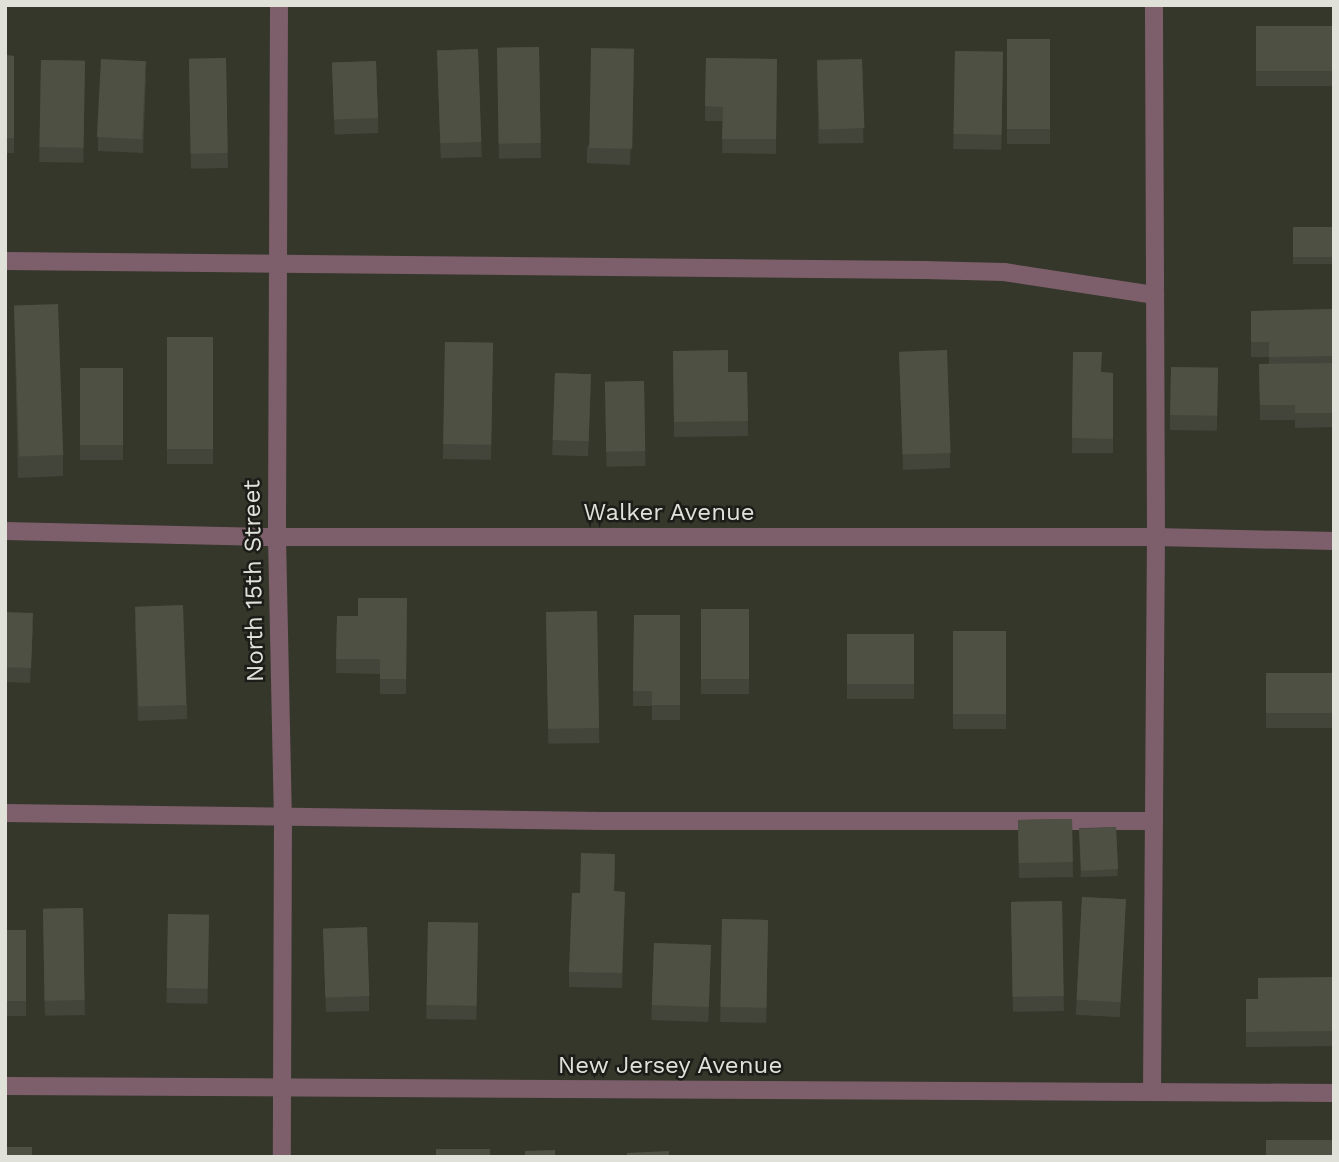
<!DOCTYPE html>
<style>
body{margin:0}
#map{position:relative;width:1339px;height:1162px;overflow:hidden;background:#35372b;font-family:"Work Sans",sans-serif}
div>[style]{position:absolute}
.minor>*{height:18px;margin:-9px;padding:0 9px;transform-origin:9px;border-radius:9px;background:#7d5e6b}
.wall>*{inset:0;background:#43453a;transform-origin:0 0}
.building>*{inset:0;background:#4e5044;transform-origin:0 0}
span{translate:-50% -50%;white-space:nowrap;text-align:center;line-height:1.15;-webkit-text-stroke:5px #1c1d18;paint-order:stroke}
.street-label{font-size:24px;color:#e0e2da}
.frame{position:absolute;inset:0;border:7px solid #e0e2da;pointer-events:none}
</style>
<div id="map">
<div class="minor">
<div style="left:279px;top:5px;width:532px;rotate:90.22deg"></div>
<div style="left:277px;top:537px;width:277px;rotate:88.8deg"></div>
<div style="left:283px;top:814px;width:343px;rotate:90.2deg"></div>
<div style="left:5px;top:261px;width:919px;rotate:0.56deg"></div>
<div style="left:924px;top:270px;width:80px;rotate:1.4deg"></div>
<div style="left:1004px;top:272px;width:153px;rotate:8.7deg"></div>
<div style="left:5px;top:531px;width:272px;rotate:1.3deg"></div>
<div style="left:277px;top:537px;width:879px"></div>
<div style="left:1156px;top:537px;width:178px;rotate:1.3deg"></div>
<div style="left:5px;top:813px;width:598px;rotate:0.77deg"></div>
<div style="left:603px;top:821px;width:551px"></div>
<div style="left:5px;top:1086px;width:1329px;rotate:0.3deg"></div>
<div style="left:1152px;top:1092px;width:555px;rotate:-89.59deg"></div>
<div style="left:1156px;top:537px;width:532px;rotate:-90.22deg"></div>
</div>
<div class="wall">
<div style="left:1334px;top:26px;width:60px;height:78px;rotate:90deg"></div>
<div style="left:1007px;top:39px;width:43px;height:105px"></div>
<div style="left:539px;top:47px;width:111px;height:42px;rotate:89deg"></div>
<div style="left:478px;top:49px;width:108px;height:41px;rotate:88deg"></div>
<div style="left:955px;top:51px;width:48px;height:98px;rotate:1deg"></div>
<div style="clip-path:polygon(5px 55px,14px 56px,14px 153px,7px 153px,7px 189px,5px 189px)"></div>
<div style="left:226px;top:58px;width:110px;height:37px;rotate:89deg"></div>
<div style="clip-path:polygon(706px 58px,777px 59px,776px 154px,722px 153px,723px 121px,705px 121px)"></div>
<div style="left:862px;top:59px;width:84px;height:45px;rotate:89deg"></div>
<div style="left:41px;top:60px;width:44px;height:102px;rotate:1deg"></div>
<div style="left:376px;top:61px;width:72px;height:44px;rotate:88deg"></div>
<div style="clip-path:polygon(634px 64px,630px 165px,587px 163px,587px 148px)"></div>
<div style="clip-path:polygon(146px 75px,143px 153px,98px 151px,98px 137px)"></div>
<div style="left:1293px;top:227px;width:41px;height:37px"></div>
<div style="clip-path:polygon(14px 306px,63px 455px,63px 476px,18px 478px)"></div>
<div style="clip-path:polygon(1334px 309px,1334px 427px,1295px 428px,1295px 420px,1260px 420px,1259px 364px,1269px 364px,1269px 357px,1251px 357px,1251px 311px)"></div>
<div style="left:167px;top:337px;width:46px;height:127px"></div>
<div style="left:445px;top:342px;width:48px;height:117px;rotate:1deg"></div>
<div style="clip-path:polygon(673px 351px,728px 372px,747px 372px,748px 436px,674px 437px)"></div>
<div style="clip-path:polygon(899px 352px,950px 453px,950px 468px,903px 470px)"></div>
<div style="clip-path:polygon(1073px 352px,1102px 372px,1113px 373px,1113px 453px,1072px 453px)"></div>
<div style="left:1171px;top:367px;width:47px;height:63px;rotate:1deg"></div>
<div style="left:80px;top:368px;width:43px;height:92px"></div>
<div style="left:555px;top:373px;width:36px;height:82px;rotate:2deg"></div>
<div style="left:644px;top:381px;width:85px;height:39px;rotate:89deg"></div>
<div style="clip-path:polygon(407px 598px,406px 694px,380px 694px,380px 674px,336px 673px,337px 616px,358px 616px)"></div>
<div style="left:701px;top:609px;width:48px;height:85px"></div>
<div style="left:597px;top:611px;width:132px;height:51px;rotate:89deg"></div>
<div style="clip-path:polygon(5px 612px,33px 627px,30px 683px,5px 682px)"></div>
<div style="clip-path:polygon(634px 615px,680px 615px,680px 720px,652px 720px,652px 706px,633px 706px)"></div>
<div style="clip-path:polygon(135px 621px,187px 705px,187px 719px,138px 721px)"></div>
<div style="left:953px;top:631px;width:53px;height:98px"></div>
<div style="left:847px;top:634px;width:67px;height:65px"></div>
<div style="left:1334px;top:673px;width:55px;height:68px;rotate:90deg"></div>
<div style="left:1072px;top:819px;width:58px;height:54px;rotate:89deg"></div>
<div style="left:1116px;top:827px;width:49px;height:37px;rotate:88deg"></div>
<div style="clip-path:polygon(615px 869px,614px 891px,625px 892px,622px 988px,569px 987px,569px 972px,580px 893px)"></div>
<div style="left:1082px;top:897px;width:44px;height:118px;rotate:3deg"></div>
<div style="left:1062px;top:901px;width:110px;height:51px;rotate:89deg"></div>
<div style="left:83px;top:908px;width:107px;height:40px;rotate:89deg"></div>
<div style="left:168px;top:914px;width:41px;height:89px;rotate:1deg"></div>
<div style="left:722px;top:919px;width:46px;height:103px;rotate:1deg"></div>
<div style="left:428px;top:922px;width:50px;height:97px;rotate:1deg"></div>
<div style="clip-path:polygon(323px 929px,369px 996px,369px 1011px,326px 1012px)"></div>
<div style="left:5px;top:930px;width:21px;height:86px"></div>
<div style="left:654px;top:943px;width:57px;height:77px;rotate:2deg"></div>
<div style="clip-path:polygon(1334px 977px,1334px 1046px,1246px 1047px,1246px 999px,1258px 999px)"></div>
</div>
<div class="building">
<div style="left:1334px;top:26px;width:45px;height:78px;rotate:90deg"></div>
<div style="left:1007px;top:39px;width:43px;height:90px"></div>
<div style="left:539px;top:47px;width:96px;height:42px;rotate:89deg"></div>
<div style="left:591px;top:48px;width:43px;height:100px;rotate:1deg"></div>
<div style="left:478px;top:49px;width:93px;height:41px;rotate:88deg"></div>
<div style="left:955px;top:51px;width:48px;height:83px;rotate:1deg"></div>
<div style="clip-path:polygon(5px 55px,14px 56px,14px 138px,7px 138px,7px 174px,5px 174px)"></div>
<div style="left:226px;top:58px;width:95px;height:37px;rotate:89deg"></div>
<div style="clip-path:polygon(706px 58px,777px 59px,776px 139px,722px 139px,723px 107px,705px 106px)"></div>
<div style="left:101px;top:59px;width:45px;height:78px;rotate:3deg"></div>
<div style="left:862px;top:59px;width:69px;height:45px;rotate:88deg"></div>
<div style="left:41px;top:60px;width:44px;height:87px;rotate:1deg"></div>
<div style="left:376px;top:61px;width:57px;height:44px;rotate:88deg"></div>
<div style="left:1293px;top:227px;width:41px;height:30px"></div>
<div style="left:58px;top:304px;width:151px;height:44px;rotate:88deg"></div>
<div style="clip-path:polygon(1334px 309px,1334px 356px,1269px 357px,1269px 342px,1251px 342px,1251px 311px)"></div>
<div style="left:167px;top:337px;width:46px;height:112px"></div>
<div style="left:445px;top:342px;width:48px;height:102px;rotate:1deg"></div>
<div style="clip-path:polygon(728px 350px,728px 372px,747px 372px,748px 421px,674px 422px,673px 351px)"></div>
<div style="left:947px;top:350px;width:103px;height:48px;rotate:88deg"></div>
<div style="clip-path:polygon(1073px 352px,1102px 352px,1101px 372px,1113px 373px,1113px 439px,1072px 438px)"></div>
<div style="clip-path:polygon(1334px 363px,1334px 413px,1295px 413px,1295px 405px,1260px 405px,1259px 364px)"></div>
<div style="left:1171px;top:367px;width:47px;height:48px;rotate:1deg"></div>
<div style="left:80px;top:368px;width:43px;height:77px"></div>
<div style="left:555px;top:373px;width:36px;height:67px;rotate:2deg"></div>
<div style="left:644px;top:381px;width:70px;height:39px;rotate:89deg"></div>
<div style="clip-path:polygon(358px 598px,407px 598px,406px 679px,380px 679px,380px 659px,336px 659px,337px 616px,358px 616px)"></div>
<div style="left:183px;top:605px;width:100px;height:48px;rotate:88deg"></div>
<div style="left:701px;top:609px;width:48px;height:70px"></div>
<div style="left:597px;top:611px;width:117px;height:51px;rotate:89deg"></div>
<div style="left:5px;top:612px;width:28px;height:55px;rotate:2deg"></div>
<div style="clip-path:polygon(634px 615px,680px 615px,680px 705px,652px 705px,652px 691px,633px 691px)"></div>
<div style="left:953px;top:631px;width:53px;height:83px"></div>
<div style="left:847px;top:634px;width:67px;height:50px"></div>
<div style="left:1334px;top:673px;width:40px;height:68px;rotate:90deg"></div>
<div style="left:1072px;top:819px;width:43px;height:54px;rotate:89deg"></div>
<div style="left:1116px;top:827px;width:42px;height:37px;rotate:87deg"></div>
<div style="clip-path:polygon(581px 853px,615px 854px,614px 891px,625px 892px,622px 973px,569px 972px,572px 893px,580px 893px)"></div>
<div style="left:1082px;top:897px;width:44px;height:103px;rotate:3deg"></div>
<div style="left:1062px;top:901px;width:95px;height:51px;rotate:89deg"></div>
<div style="left:83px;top:908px;width:92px;height:40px;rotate:89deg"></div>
<div style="left:168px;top:914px;width:41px;height:74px;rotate:1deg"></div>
<div style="left:722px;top:919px;width:46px;height:88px;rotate:1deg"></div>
<div style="left:428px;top:922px;width:50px;height:83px;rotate:1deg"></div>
<div style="left:367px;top:927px;width:69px;height:44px;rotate:88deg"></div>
<div style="left:5px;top:930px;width:21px;height:71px"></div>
<div style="left:654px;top:943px;width:57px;height:62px;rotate:2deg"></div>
<div style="clip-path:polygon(1334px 977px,1334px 1031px,1246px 1032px,1246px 999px,1258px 999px,1258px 978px)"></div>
<div style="left:1266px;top:1140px;width:68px;height:17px"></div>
<div style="left:32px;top:1147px;width:10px;height:27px;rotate:90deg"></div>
<div style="left:436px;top:1149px;width:54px;height:8px"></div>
<div style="clip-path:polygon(555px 1150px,555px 1157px,525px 1157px,525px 1151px)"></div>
<div style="clip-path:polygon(669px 1151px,669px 1157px,627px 1157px,627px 1153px)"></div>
</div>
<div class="street-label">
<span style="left:669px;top:513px">Walker Avenue</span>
<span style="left:254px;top:581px;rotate:-91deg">North 15th Street</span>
<span style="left:670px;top:1066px">New Jersey Avenue</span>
</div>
<div class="frame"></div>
</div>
